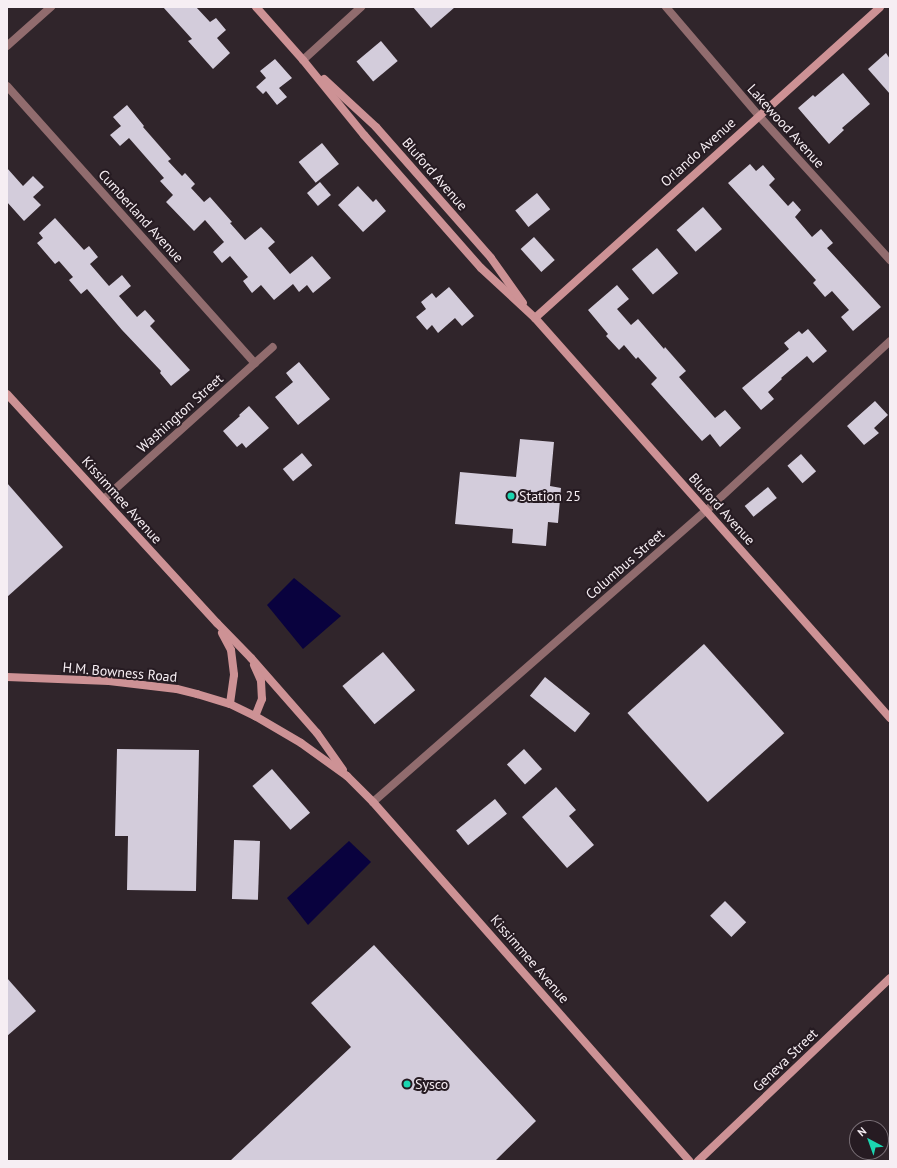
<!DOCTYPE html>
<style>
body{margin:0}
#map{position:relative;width:897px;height:1168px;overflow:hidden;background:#30252b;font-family:"PT Sans",sans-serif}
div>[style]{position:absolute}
.water>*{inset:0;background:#09023e}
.building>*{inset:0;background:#d3ccdb;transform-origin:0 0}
.street>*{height:8px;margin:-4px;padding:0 4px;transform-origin:4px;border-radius:4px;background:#916c6e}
.secondary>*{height:8px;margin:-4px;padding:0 4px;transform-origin:4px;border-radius:4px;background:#cd9295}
.dots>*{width:11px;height:11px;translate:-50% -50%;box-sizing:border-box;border:2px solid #261b22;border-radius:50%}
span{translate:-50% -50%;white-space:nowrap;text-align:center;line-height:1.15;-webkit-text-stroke:4px #261b22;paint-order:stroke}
.street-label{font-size:14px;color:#f6eef3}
.poi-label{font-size:14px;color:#f6eef3}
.left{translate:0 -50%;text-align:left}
.frame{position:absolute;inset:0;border:8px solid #f6eef3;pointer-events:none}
.north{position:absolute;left:849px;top:1120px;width:40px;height:40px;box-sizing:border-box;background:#261b22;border:1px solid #796f76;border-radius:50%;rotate:319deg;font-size:11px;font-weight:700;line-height:16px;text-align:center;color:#f6eef3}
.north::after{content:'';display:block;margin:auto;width:14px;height:18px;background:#1bd5b1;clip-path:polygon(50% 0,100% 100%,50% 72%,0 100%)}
</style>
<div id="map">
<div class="water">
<div style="clip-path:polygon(294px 578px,341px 616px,303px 649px,267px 605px)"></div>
<div style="clip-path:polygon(349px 841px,371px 862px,308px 925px,287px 898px)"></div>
</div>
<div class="building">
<div style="clip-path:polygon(163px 7px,196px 7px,210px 22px,216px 18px,226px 30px,217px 38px,230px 53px,213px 69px,188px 41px,192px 39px)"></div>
<div style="clip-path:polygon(413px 7px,455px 7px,431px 28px)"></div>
<div style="left:381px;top:41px;width:26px;height:32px;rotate:50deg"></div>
<div style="clip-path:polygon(886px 53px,890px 59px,890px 94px,868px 69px)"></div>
<div style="clip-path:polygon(275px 59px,292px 78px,279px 88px,287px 97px,277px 105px,266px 91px,263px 94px,256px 87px,266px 78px,260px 71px)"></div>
<div style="clip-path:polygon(843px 73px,870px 104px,842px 128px,844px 130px,829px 144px,798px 108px,813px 95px,815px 97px)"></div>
<div style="clip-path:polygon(127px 105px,144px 126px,143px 127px,171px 159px,168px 161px,182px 176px,185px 173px,195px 184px,191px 188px,204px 202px,210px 197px,232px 222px,230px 223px,245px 240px,261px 227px,275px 242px,268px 248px,290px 274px,312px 256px,331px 278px,313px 293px,307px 285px,299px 292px,293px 284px,274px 300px,261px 285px,252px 293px,243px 281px,248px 277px,230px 256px,222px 263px,213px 252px,224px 242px,205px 220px,194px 231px,166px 202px,173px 195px,160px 181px,164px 178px,129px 138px,120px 146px,110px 135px,121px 126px,113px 117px)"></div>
<div style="left:322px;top:143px;width:27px;height:30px;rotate:51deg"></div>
<div style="clip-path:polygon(750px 164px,756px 171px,763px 165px,775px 179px,769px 185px,788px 206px,793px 201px,801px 210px,795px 217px,812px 237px,821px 229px,833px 243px,827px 248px,881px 307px,853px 331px,841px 317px,849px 310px,832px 291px,825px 297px,813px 283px,816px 280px,728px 183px)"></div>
<div style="clip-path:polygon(7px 168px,23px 186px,33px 176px,44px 187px,33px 197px,41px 205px,24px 221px,7px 202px)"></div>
<div style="left:320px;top:182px;width:17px;height:17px;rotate:50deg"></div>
<div style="clip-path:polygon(358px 186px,373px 202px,376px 199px,386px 211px,363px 232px,338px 205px)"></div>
<div style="left:537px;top:193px;width:21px;height:28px;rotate:51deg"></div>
<div style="left:703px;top:207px;width:29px;height:35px;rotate:49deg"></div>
<div style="clip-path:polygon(55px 218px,84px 250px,89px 246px,98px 257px,90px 264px,109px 286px,122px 275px,131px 286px,119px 296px,137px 317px,145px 310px,155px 321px,150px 326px,190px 370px,171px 386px,160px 373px,161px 371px,122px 330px,87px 289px,81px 294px,69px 280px,73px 277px,59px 261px,55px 264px,37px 243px,43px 238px,39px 233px)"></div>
<div style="left:534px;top:237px;width:31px;height:18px;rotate:48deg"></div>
<div style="left:657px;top:248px;width:33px;height:33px;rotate:50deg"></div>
<div style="clip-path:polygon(617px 285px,629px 299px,617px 309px,631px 325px,638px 319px,664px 349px,665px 347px,686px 371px,679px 377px,715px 418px,725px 410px,741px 428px,720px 447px,710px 434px,702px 441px,651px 384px,657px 378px,638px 357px,636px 359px,624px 345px,619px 350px,606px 336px,608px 334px,588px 310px)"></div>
<div style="clip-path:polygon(449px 287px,474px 316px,462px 326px,455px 318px,438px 333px,432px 325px,427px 330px,416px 317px,426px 309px,421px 302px,432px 293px,436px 298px)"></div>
<div style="clip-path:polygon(808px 329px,827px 351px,813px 363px,807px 356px,781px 378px,782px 379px,768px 392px,774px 399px,761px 410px,742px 388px,789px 349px,784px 343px,799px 331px,802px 334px)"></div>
<div style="clip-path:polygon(299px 362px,330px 399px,298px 425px,275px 397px,293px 382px,286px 373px)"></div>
<div style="clip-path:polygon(875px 401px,888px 415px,874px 428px,879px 433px,864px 445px,847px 426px)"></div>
<div style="clip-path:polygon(249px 406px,269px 428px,246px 448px,242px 443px,237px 447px,223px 431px,240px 416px,239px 415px)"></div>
<div style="clip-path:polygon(520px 439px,554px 442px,550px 486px,561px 488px,558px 523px,548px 522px,546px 546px,512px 543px,513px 529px,455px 524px,460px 472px,516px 477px)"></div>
<div style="left:302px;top:453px;width:16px;height:25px;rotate:50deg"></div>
<div style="left:801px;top:454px;width:23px;height:18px;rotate:49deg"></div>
<div style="clip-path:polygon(7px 483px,63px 547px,7px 597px)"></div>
<div style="left:768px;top:487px;width:14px;height:30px;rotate:51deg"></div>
<div style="left:704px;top:644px;width:120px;height:103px;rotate:48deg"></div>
<div style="left:383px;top:652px;width:50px;height:53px;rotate:50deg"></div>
<div style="left:545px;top:677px;width:58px;height:24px;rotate:39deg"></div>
<div style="clip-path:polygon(117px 749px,199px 750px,196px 891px,127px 890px,128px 836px,115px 836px)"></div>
<div style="left:524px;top:749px;width:27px;height:23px;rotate:48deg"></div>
<div style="left:272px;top:769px;width:58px;height:26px;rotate:49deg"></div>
<div style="clip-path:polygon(556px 787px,576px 810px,569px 816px,594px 845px,567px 868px,522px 817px)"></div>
<div style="left:495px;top:799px;width:19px;height:50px;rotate:51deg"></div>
<div style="left:234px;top:840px;width:26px;height:59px;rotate:2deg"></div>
<div style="left:725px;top:901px;width:30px;height:21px;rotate:45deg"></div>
<div style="clip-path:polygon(374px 945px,536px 1121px,495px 1161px,230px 1161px,351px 1047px,311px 1003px)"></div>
<div style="clip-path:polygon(7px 978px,36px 1011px,7px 1036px)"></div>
</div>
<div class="street">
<div style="left:666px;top:7px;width:143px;rotate:49.5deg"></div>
<div style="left:759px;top:116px;width:195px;rotate:47.7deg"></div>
<div style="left:7px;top:46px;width:59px;rotate:-41.6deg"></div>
<div style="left:303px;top:60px;width:79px;rotate:-42.4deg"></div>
<div style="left:7px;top:86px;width:372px;rotate:48.2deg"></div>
<div style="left:104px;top:499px;width:227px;rotate:-42deg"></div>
<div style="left:373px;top:802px;width:444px;rotate:-41.2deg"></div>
<div style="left:707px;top:510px;width:249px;rotate:-42.7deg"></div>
</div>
<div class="secondary">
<div style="left:256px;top:7px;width:71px;rotate:48.4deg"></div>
<div style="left:303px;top:60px;width:97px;rotate:50.9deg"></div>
<div style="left:364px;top:135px;width:177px;rotate:48.7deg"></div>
<div style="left:481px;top:268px;width:74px;rotate:42.8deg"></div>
<div style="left:535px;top:318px;width:535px;rotate:48.41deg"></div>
<div style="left:324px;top:79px;width:71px;rotate:42.7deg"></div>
<div style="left:376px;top:127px;width:174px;rotate:48.7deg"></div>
<div style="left:491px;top:258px;width:55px;rotate:54.6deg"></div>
<div style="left:535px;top:318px;width:464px;rotate:-42deg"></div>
<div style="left:7px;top:394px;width:311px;rotate:47.5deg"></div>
<div style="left:217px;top:623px;width:49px;rotate:45.8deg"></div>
<div style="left:251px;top:658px;width:100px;rotate:48.7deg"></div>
<div style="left:317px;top:733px;width:45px;rotate:54.9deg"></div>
<div style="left:222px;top:633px;width:19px;rotate:62deg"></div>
<div style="left:231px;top:650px;width:25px;rotate:83deg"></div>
<div style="left:234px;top:675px;width:29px;rotate:98deg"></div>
<div style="left:254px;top:665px;width:17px;rotate:66deg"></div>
<div style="left:261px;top:681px;width:18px;rotate:87deg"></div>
<div style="left:262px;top:699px;width:18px;rotate:112deg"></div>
<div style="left:7px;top:677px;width:102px;rotate:2.2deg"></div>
<div style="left:109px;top:681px;width:68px;rotate:6.7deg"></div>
<div style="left:177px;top:689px;width:21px;rotate:14deg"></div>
<div style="left:197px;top:694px;width:34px;rotate:17deg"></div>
<div style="left:230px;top:704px;width:28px;rotate:26deg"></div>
<div style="left:255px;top:716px;width:53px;rotate:30.4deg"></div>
<div style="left:301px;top:743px;width:57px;rotate:35.7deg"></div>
<div style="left:347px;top:776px;width:37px;rotate:45deg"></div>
<div style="left:373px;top:802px;width:479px;rotate:48.6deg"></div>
<div style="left:698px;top:1161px;width:265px;rotate:-43.6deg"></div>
</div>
<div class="dots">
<div style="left:511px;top:496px;background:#1bd5b1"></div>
<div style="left:407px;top:1084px;background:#1bd5b1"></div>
</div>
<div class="street-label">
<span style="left:786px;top:126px;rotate:48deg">Lakewood Avenue</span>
<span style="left:698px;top:152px;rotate:-42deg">Orlando Avenue</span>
<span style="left:435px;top:174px;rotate:49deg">Bluford Avenue</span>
<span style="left:141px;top:216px;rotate:48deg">Cumberland Avenue</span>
<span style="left:180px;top:413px;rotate:-42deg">Washington Street</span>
<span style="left:122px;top:500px;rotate:48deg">Kissimmee Avenue</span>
<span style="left:722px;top:509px;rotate:48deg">Bluford Avenue</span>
<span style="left:625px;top:564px;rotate:-41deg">Columbus Street</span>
<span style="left:120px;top:672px;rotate:5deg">H.M. Bowness Road</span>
<span style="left:530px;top:959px;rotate:49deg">Kissimmee Avenue</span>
<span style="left:785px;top:1060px;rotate:-44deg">Geneva Street</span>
</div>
<div class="poi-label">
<span class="left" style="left:519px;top:496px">Station 25</span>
<span class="left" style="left:415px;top:1084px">Sysco</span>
</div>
<div class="frame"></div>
<div class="north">N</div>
</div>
